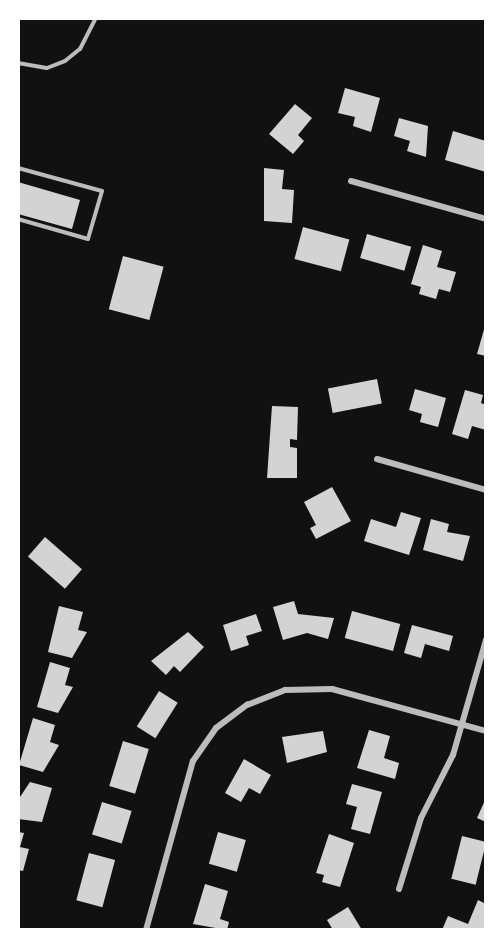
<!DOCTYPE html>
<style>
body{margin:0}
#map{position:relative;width:504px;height:948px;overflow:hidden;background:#111;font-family:Roboto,sans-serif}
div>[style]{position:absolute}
.building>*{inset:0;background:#d3d3d3;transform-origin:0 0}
.service>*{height:4px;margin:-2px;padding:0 2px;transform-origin:2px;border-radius:2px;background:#bcbcbc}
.minor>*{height:6px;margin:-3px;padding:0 3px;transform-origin:3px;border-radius:3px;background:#bcbcbc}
span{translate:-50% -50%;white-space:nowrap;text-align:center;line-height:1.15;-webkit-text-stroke:6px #fff;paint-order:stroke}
.frame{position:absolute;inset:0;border:20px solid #fff;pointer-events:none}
</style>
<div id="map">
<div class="building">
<div style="clip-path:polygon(345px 88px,380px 98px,371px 132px,353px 126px,355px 117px,338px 113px)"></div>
<div style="clip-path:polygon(295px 104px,312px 118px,298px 135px,304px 141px,293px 154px,269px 134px)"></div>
<div style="clip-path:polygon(399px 118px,428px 126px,426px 157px,407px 151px,410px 141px,394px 136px)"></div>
<div style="clip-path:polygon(453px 131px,486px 141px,486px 172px,445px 160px)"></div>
<div style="clip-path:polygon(264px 168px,284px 170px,282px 189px,294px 190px,292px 223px,264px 221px)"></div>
<div style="clip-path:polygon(18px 182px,80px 200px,72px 229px,18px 214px)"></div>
<div style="left:303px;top:227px;width:48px;height:33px;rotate:15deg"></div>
<div style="left:367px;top:234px;width:46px;height:25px;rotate:16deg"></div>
<div style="clip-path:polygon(423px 245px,442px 251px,437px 267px,456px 272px,450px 292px,439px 289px,436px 299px,419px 294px,421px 287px,411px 284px)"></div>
<div style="left:123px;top:256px;width:42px;height:55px;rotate:15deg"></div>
<div style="clip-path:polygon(485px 326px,486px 326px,486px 356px,477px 354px)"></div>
<div style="left:377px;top:379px;width:25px;height:50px;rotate:79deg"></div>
<div style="clip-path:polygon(415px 389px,446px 398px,438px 427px,420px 422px,422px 414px,409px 410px)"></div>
<div style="clip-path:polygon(465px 390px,483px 395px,481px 403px,486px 405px,486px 430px,472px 426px,468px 439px,452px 434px)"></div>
<div style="clip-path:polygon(272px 406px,298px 407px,297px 440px,290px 439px,290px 447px,297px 448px,297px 478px,267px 478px)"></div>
<div style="clip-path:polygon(332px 487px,351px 521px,316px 539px,310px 528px,316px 525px,304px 502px)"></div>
<div style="clip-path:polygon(401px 512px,421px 518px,409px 555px,364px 541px,371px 519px,396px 527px)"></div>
<div style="clip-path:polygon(431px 519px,449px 524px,447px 532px,470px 536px,463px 561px,423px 550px)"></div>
<div style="left:45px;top:537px;width:49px;height:26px;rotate:41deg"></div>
<div style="clip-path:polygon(294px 601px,298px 614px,334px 618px,328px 639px,307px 633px,283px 640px,273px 607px)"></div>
<div style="clip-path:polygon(59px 606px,83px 612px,78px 630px,87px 632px,72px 658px,48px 652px)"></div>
<div style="left:352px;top:611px;width:50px;height:28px;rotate:15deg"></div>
<div style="clip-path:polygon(256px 614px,262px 631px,246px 636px,249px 645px,231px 651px,223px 625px)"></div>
<div style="clip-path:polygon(412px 625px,453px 636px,449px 651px,425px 644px,421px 658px,404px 653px)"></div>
<div style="clip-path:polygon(188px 632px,204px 647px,180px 672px,174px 666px,166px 675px,151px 661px)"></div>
<div style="clip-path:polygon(50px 662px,70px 668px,65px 685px,73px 687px,58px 713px,37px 707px)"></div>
<div style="left:159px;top:691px;width:22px;height:42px;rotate:32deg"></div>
<div style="clip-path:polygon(33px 718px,55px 725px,50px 742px,59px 745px,43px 772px,19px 765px)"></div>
<div style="clip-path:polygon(369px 730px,390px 736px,384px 758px,399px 763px,395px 779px,357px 768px)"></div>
<div style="clip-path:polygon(323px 731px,327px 752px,287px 763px,282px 737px)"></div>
<div style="left:123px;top:741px;width:27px;height:47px;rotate:17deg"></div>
<div style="clip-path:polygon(244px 759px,271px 775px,260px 794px,249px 788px,241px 802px,225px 793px)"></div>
<div style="clip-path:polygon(30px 782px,52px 788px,42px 822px,18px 819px,18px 800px)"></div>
<div style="clip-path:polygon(352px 784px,382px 792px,370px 834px,351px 829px,357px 807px,346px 804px)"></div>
<div style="clip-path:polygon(486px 798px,486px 822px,477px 818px)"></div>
<div style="left:102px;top:802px;width:31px;height:34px;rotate:17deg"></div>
<div style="clip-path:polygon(18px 832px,24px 833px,20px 847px,29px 849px,23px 871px,18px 870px)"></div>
<div style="left:218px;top:832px;width:29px;height:33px;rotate:16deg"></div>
<div style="clip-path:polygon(329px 834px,354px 843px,340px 887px,322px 882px,324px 875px,316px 873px)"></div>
<div style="left:462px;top:836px;width:25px;height:44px;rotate:14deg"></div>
<div style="left:89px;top:853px;width:27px;height:49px;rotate:15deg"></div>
<div style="clip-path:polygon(205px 884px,228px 891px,220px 919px,229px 922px,227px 930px,193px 924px)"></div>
<div style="clip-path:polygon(478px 900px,486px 904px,486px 930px,442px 930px,448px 916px,468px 924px)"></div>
<div style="clip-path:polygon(348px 907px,362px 930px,333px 930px,327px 920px)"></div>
</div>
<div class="service">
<div style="left:18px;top:63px;width:29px;rotate:10deg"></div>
<div style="left:47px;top:68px;width:19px;rotate:-21deg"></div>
<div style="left:65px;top:61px;width:19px;rotate:-39deg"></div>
<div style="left:80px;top:49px;width:35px;rotate:-63deg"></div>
<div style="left:18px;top:168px;width:87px;rotate:15.3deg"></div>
<div style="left:102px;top:191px;width:50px;rotate:106.3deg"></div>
<div style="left:88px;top:239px;width:73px;rotate:-164.1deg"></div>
</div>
<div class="minor">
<div style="left:351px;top:181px;width:140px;rotate:15.7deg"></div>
<div style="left:377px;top:459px;width:113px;rotate:15.9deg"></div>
<div style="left:399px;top:889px;width:74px;rotate:-72.8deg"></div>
<div style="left:421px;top:818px;width:71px;rotate:-63.1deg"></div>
<div style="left:453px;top:755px;width:120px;rotate:-74deg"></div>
<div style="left:146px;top:930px;width:175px;rotate:-74.5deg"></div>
<div style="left:193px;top:761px;width:40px;rotate:-55.1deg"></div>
<div style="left:216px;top:728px;width:39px;rotate:-37deg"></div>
<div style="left:247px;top:705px;width:41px;rotate:-21.5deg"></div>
<div style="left:285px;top:690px;width:47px;rotate:-1.2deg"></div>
<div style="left:332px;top:689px;width:160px;rotate:15.3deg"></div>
</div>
<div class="frame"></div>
</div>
